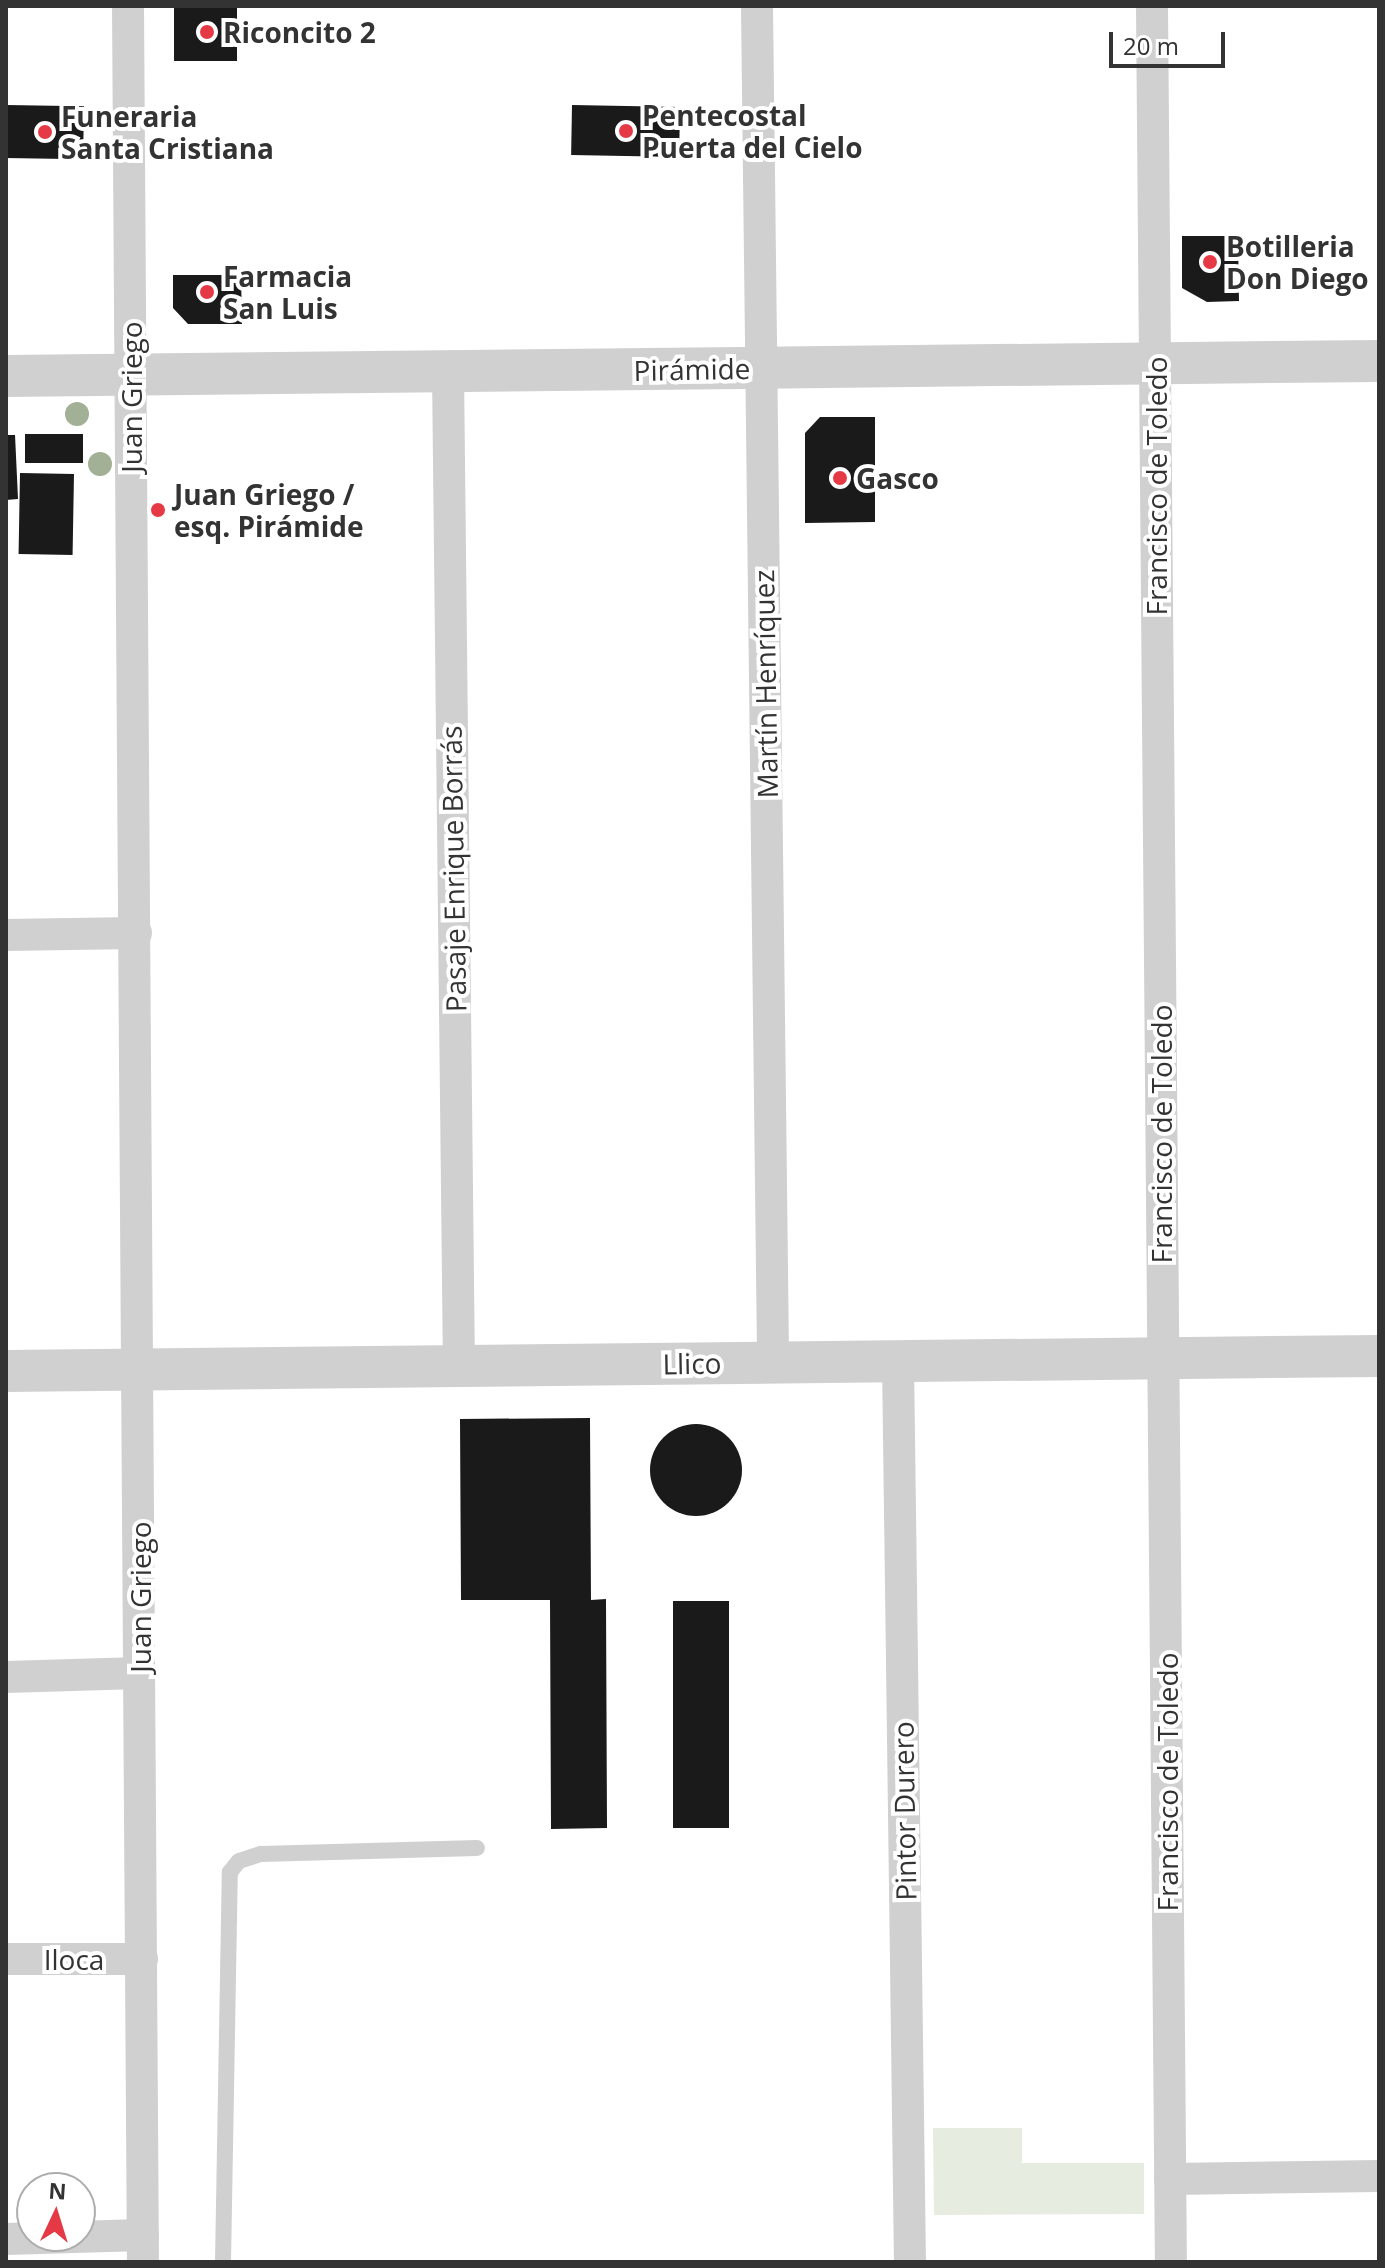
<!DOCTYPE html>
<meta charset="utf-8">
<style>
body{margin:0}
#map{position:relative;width:1385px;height:2268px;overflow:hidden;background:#fff;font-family:"Open Sans",sans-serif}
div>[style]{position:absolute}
.green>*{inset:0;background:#e6ecdf}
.building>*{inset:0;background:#1a1a1a;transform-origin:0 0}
.round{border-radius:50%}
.service>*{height:16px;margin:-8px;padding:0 8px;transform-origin:8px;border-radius:8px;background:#d0d0d0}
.minor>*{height:32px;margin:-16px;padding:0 16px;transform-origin:16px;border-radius:16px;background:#d0d0d0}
.tertiary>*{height:42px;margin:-21px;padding:0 21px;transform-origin:21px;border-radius:21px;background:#d0d0d0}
.trees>*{width:24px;height:24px;margin:-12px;border-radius:50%;background:#a2b095}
.dots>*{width:22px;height:22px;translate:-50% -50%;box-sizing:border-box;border:4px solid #fff;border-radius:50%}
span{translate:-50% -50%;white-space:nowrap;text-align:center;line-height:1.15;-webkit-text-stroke:8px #fff;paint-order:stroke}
.poi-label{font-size:28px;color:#333;font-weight:700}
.left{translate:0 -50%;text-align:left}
.street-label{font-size:28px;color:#333}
.frame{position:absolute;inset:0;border:8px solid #333;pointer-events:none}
.north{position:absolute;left:16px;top:2172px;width:80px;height:80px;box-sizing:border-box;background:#fff;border:2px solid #adadad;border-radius:50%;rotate:4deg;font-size:22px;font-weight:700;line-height:32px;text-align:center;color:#333}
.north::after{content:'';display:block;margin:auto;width:28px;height:36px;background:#e63946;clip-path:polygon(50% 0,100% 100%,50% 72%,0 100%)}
.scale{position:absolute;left:1109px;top:32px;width:116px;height:36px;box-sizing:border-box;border:4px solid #333;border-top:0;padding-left:10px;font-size:24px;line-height:28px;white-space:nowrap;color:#333;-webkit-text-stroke:6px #fff;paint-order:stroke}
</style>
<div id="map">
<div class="green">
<div style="clip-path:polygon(933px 2128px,1022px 2128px,1022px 2163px,1144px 2163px,1144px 2214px,934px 2215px)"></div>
</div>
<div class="building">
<div style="left:174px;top:6px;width:63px;height:55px"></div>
<div style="left:6px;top:105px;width:78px;height:53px;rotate:1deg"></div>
<div style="left:572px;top:105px;width:108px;height:50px;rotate:1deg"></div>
<div style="clip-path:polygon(1182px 236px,1238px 236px,1239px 301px,1207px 302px,1182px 288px)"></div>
<div style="clip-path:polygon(173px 275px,241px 275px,242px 324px,188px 324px,173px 308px)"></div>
<div style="clip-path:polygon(820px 417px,875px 417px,875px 522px,805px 523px,805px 433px)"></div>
<div style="left:25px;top:434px;width:58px;height:29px"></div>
<div style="clip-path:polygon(6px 435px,15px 435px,18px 499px,6px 500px)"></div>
<div style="left:20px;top:473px;width:54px;height:81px;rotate:1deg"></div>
<div style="clip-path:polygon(590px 1418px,591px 1600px,606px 1599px,607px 1828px,551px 1829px,550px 1600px,461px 1600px,460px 1419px)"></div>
<div class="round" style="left:650px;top:1424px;width:92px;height:92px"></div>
<div style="left:673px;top:1601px;width:56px;height:227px"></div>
</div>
<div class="service">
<div style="left:223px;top:2262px;width:390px;rotate:-89deg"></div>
<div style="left:230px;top:1872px;width:14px;rotate:-51deg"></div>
<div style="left:239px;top:1861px;width:23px;rotate:-18deg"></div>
<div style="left:261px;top:1854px;width:216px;rotate:-1.6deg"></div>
</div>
<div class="minor">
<div style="left:128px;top:6px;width:2256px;rotate:89.62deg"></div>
<div style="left:757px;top:6px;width:1357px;rotate:89.32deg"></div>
<div style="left:1152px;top:6px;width:2256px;rotate:89.52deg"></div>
<div style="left:448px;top:371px;width:995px;rotate:89.37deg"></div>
<div style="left:6px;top:935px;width:130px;rotate:-0.9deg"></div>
<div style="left:898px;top:1361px;width:901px;rotate:89.24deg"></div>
<div style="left:6px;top:1677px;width:134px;rotate:-1.7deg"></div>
<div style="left:6px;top:1959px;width:136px"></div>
<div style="left:1170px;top:2179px;width:209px;rotate:-0.8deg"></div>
<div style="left:6px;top:2239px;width:137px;rotate:-1.7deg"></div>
</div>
<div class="tertiary">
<div style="left:6px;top:376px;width:1373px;rotate:-0.63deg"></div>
<div style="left:6px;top:1371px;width:1373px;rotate:-0.63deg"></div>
</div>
<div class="trees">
<div style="left:77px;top:414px"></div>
<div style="left:100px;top:464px"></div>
</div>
<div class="dots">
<div style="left:207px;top:32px;background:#e63946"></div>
<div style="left:626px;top:131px;background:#e63946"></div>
<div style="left:45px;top:132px;background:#e63946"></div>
<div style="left:1210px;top:262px;background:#e63946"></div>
<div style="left:207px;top:292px;background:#e63946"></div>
<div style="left:840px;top:478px;background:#e63946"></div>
<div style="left:158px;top:510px;background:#e63946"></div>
</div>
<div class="poi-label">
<span class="left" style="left:223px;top:32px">Riconcito 2</span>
<span class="left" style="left:642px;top:131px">Pentecostal<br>Puerta del Cielo</span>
<span class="left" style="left:61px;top:132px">Funeraria<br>Santa Cristiana</span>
<span class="left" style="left:1226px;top:262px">Botilleria<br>Don Diego</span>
<span class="left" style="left:223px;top:292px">Farmacia<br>San Luis</span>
<span class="left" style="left:856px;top:478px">Gasco</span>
<span class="left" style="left:174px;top:510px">Juan Griego /<br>esq. Pirámide</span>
</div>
<div class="street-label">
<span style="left:692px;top:369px;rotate:-1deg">Pirámide</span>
<span style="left:131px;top:397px;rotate:-90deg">Juan Griego</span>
<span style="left:1156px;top:486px;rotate:-90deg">Francisco de Toledo</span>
<span style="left:765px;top:684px;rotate:-91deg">Martín Henríquez</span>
<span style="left:453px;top:869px;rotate:-91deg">Pasaje Enrique Borrás</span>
<span style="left:1161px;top:1134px;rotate:-90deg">Francisco de Toledo</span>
<span style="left:692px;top:1363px;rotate:-1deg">Llico</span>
<span style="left:140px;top:1597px;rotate:-90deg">Juan Griego</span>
<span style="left:1167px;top:1782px;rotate:-90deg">Francisco de Toledo</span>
<span style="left:904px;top:1811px;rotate:-91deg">Pintor Durero</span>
<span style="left:74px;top:1959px">Iloca</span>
</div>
<div class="frame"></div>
<div class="north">N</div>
<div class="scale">20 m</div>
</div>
